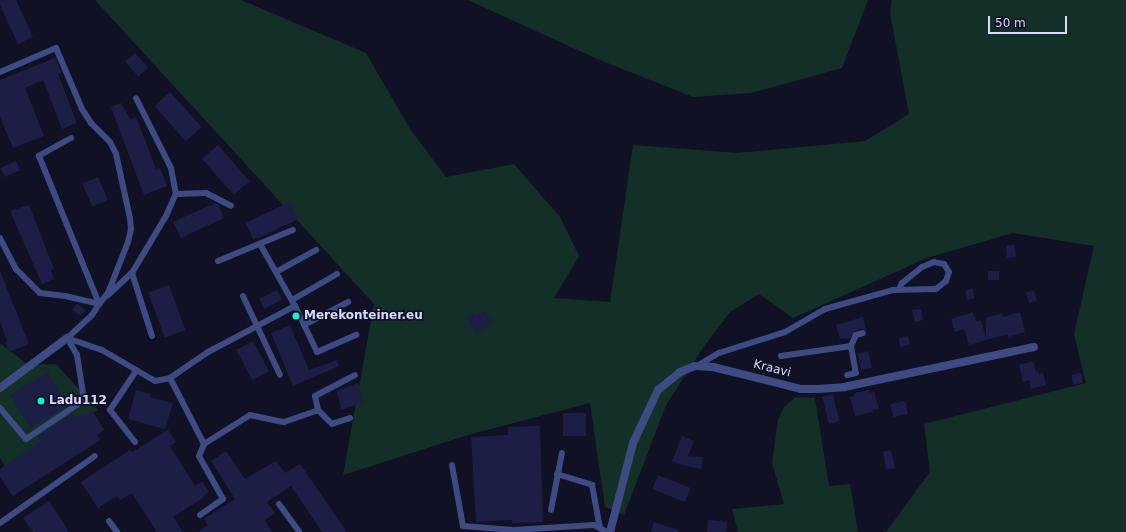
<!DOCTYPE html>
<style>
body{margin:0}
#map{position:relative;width:1126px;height:532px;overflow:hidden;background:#101125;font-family:"DejaVu Sans",sans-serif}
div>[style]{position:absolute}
.green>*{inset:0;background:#142f28}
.building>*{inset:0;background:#1d1e46;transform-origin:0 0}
.lane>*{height:6px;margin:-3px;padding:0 3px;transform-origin:3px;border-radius:3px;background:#3d4b82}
.street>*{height:8px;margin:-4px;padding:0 4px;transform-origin:4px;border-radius:4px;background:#3d4b82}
.dots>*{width:11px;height:11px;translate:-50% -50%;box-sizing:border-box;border:2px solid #101125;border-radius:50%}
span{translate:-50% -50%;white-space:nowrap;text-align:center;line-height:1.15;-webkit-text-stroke:3.5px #101125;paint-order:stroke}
.poi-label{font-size:12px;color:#d7dbfd;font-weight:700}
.left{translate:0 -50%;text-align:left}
.street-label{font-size:12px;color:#d7dbfd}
.scale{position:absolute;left:988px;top:16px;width:79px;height:18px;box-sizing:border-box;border:2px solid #d7dbfd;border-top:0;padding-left:5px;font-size:12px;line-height:14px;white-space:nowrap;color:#d7dbfd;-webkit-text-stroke:3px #101125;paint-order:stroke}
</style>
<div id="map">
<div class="green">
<div style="clip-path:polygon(95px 0,241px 0,366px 53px,410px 129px,446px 177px,514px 164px,560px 217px,579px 256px,554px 298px,610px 302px,633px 145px,737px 153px,865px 141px,909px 114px,890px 13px,892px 0,1126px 0,1126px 532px,886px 532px,930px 472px,924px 424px,1086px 383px,1074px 334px,1094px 246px,1013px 233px,927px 258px,793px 318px,759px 294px,730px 312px,705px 345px,666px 405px,624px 515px,605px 507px,590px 403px,468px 435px,343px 475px,374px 304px)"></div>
<div style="clip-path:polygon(468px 0,868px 0,842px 68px,751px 93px,693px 97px,595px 58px)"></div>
<div style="clip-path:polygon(0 343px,28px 365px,56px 364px,98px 410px,5px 466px,0 458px)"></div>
<div style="clip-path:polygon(796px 397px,815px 398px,829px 486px,850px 484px,858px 532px,738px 532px,732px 509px,784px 504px,772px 463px,778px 420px,784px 407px)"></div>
</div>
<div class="building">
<div style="clip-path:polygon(0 0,16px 0,33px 37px,18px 44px,0 5px)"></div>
<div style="left:135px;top:53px;width:20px;height:13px;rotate:49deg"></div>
<div style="clip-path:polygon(55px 58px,62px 73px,58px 74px,77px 123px,62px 129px,43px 80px,25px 88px,44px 136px,13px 148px,0 117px,0 80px)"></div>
<div style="left:170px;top:92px;width:47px;height:21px;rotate:48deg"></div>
<div style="clip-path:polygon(121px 103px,130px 119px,136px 117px,156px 169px,160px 168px,167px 186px,144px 195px,111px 107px)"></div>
<div style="left:218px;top:145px;width:48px;height:21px;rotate:49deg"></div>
<div style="left:16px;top:161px;width:10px;height:17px;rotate:66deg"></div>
<div style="left:98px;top:177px;width:25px;height:17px;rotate:67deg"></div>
<div style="left:290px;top:202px;width:19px;height:49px;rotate:65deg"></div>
<div style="clip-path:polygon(215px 203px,218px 204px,224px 218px,181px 238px,173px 222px)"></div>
<div style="clip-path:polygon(29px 205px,54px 269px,51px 270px,54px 279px,42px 284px,10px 211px)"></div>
<div style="left:1015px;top:245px;width:12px;height:9px;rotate:85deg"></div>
<div style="clip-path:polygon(0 271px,29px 344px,9px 352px,5px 342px,7px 341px,0 322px)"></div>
<div style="left:988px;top:271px;width:11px;height:9px"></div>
<div style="left:169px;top:285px;width:48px;height:22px;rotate:70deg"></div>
<div style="clip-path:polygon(972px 288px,975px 298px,967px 300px,965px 291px)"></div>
<div style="left:277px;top:290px;width:11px;height:20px;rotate:63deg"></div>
<div style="clip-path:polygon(1034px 291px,1037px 301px,1029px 303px,1026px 292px)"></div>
<div style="clip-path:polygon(77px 304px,86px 310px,81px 316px,72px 310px)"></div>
<div style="clip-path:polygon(921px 309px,923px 320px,915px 322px,912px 310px)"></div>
<div style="clip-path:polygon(484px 311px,493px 323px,476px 333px,466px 317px,474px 313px,476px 317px)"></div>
<div style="clip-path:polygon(973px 312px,976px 321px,981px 320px,986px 339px,986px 318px,1002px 313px,1003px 317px,1020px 312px,1025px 332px,1008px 337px,1008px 334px,969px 345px,964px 329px,955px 332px,951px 319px)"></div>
<div style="clip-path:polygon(863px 317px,866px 330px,862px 329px,855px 331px,850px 338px,840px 339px,836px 325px)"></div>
<div style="clip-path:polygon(290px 325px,309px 370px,337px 360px,339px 366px,293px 386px,271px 333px)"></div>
<div style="left:908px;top:336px;width:9px;height:10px;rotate:77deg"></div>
<div style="left:253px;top:341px;width:34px;height:19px;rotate:62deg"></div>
<div style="left:868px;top:351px;width:17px;height:11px;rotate:77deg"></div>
<div style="clip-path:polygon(1033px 361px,1036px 372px,1038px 371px,1039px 374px,1043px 373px,1046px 385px,1031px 389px,1029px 380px,1023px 382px,1019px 365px)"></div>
<div style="left:48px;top:372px;width:39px;height:44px;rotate:59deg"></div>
<div style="left:1081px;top:373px;width:10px;height:10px;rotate:79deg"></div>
<div style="clip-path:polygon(358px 383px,363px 402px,341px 410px,337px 391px)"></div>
<div style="clip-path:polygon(136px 390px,151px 394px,150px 397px,173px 403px,165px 429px,128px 419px)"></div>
<div style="clip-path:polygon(869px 390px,869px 393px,874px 391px,879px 409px,872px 410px,873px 412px,855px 416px,850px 397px,854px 396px,854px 393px)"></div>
<div style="left:833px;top:394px;width:28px;height:11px;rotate:77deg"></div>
<div style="left:905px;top:401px;width:13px;height:15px;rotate:77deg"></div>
<div style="clip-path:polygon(93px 411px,104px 430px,97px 435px,100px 440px,13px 496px,0 477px,0 469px,41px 442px,38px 437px,73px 413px,76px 418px,84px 413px,85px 416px)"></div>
<div style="left:563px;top:413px;width:23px;height:23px"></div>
<div style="clip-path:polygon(540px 426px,543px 522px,512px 523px,512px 520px,476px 522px,471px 437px,508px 435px,508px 427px)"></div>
<div style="clip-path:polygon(168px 430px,176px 442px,170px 446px,195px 486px,202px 481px,209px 492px,202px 497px,203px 498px,173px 517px,183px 532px,157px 532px,132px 493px,120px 500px,117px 496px,98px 508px,81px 482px,130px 450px,132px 452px)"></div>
<div style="clip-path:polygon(682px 436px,694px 441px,688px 456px,703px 457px,701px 469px,686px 466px,672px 461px)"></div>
<div style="clip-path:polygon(891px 450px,895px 468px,886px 469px,883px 452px)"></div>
<div style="clip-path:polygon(226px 451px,245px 479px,276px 461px,285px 473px,300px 464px,347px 532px,322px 532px,291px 486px,267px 502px,275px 513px,265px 520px,272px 532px,198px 532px,208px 525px,204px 519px,235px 499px,211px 461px)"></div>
<div style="left:658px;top:475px;width:35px;height:15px;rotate:22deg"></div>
<div style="clip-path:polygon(49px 501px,63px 522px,69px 532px,33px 532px,23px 518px)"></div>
<div style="clip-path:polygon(708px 520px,727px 522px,726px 532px,707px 532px)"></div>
<div style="clip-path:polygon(654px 522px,678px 530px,678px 532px,651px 532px)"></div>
</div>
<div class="lane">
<div style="left:0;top:72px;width:61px;rotate:-23.2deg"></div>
<div style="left:56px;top:48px;width:66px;rotate:66.9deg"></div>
<div style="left:82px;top:109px;width:17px;rotate:57deg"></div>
<div style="left:91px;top:123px;width:27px;rotate:45deg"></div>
<div style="left:110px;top:142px;width:13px;rotate:63deg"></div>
<div style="left:116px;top:154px;width:66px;rotate:77.7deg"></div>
<div style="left:130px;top:218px;width:11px;rotate:85deg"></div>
<div style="left:131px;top:229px;width:13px;rotate:103deg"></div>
<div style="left:128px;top:242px;width:55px;rotate:111.4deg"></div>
<div style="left:108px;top:293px;width:14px;rotate:129deg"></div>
<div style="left:99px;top:304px;width:13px;rotate:122deg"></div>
<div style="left:92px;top:315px;width:34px;rotate:137deg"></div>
<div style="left:71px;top:138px;width:37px;rotate:151deg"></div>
<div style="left:39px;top:156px;width:160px;rotate:67.9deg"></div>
<div style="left:176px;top:194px;width:30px;rotate:-2deg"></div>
<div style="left:206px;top:193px;width:28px;rotate:27deg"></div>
<div style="left:0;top:238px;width:35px;rotate:63deg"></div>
<div style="left:16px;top:269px;width:34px;rotate:45deg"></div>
<div style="left:40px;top:293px;width:25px;rotate:7deg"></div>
<div style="left:65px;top:296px;width:35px;rotate:13deg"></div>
<div style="left:260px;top:244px;width:71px;rotate:60.6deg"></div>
<div style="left:295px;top:306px;width:51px;rotate:64.4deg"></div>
<div style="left:317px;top:352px;width:43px;rotate:-23.6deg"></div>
<div style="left:218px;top:261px;width:81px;rotate:-22.5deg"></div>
<div style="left:276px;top:272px;width:46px;rotate:-28.8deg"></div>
<div style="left:132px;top:273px;width:66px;rotate:72.4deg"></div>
<div style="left:108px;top:295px;width:33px;rotate:-43deg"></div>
<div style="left:132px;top:273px;width:66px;rotate:-59.2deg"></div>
<div style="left:166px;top:216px;width:24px;rotate:-66deg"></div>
<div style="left:176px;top:194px;width:26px;rotate:-101deg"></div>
<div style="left:171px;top:168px;width:78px;rotate:-116.6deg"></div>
<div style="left:243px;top:296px;width:87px;rotate:64.9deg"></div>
<div style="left:292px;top:300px;width:52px;rotate:-30deg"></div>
<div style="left:304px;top:325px;width:50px;rotate:-27.6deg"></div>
<div style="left:67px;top:338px;width:37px;rotate:19deg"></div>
<div style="left:102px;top:350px;width:61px;rotate:30.3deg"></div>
<div style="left:155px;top:381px;width:15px;rotate:-11deg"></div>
<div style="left:170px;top:378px;width:46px;rotate:-34.4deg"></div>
<div style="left:208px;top:352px;width:98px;rotate:-27.9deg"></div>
<div style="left:851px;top:346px;width:12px;rotate:-66deg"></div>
<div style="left:856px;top:335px;width:7px;rotate:-16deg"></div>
<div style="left:781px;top:356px;width:71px;rotate:-8.1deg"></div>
<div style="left:851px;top:346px;width:27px;rotate:80deg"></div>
<div style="left:856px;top:373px;width:9px;rotate:167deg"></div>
<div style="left:697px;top:366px;width:26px;rotate:-31deg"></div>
<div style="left:719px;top:353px;width:69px;rotate:-17.7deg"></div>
<div style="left:785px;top:332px;width:46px;rotate:-29.9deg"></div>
<div style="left:825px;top:309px;width:71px;rotate:-15.6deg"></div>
<div style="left:893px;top:290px;width:43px;rotate:-1.3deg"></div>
<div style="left:936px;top:289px;width:13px;rotate:-39deg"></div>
<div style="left:946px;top:281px;width:9px;rotate:-72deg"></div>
<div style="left:949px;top:272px;width:9px;rotate:-122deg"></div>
<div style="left:944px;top:264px;width:10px;rotate:-169deg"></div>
<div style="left:934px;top:262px;width:13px;rotate:157deg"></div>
<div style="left:922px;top:267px;width:26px;rotate:141deg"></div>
<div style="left:902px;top:283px;width:7px;rotate:117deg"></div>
<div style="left:170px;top:378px;width:74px;rotate:62.7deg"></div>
<div style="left:204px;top:444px;width:54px;rotate:-32.2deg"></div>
<div style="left:250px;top:415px;width:35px;rotate:12deg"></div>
<div style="left:284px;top:422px;width:36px;rotate:-19deg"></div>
<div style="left:0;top:408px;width:40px;rotate:50deg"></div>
<div style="left:26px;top:439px;width:70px;rotate:-33.9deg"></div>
<div style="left:84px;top:400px;width:46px;rotate:-98.8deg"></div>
<div style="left:77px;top:355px;width:20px;rotate:-120deg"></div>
<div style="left:350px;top:418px;width:19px;rotate:162deg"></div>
<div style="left:332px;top:424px;width:20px;rotate:-135deg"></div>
<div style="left:318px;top:410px;width:14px;rotate:-102deg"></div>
<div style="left:315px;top:396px;width:45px;rotate:-27.7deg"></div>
<div style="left:135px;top:442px;width:41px;rotate:-128deg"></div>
<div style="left:110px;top:410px;width:47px;rotate:-56.3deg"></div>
<div style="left:452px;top:465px;width:62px;rotate:79.8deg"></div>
<div style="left:463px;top:526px;width:51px;rotate:4.5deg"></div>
<div style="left:514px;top:530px;width:80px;rotate:-3.6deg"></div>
<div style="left:594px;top:525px;width:15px;rotate:28deg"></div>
<div style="left:557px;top:474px;width:37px;rotate:17deg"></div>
<div style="left:592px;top:485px;width:44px;rotate:79.5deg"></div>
<div style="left:279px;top:504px;width:34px;rotate:54deg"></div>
<div style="left:551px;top:510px;width:58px;rotate:-79.1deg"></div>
<div style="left:200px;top:515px;width:28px;rotate:-35deg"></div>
<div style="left:223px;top:499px;width:49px;rotate:-119.2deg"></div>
<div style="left:199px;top:456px;width:13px;rotate:-67deg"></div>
<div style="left:109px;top:521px;width:14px;rotate:54deg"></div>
<div style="left:0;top:523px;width:116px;rotate:-35.2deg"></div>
</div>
<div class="street">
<div style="left:0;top:388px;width:84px;rotate:-36.7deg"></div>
<div style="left:610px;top:532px;width:92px;rotate:-75.5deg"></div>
<div style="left:633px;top:443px;width:59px;rotate:-64.7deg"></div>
<div style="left:658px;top:390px;width:28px;rotate:-39deg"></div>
<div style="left:680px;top:372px;width:16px;rotate:-22deg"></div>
<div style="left:695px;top:366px;width:18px;rotate:3deg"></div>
<div style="left:713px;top:367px;width:91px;rotate:14deg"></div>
<div style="left:801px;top:389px;width:17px"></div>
<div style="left:818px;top:389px;width:26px;rotate:-4deg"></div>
<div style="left:844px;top:387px;width:194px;rotate:-11.9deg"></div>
</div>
<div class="dots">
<div style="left:296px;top:316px;background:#0cf4d5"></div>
<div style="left:41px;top:401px;background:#0cf4d5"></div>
</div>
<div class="poi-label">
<span class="left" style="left:304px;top:316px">Merekonteiner.eu</span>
<span class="left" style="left:49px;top:401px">Ladu112</span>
</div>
<div class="street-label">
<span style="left:772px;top:369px;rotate:14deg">Kraavi</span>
</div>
<div class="scale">50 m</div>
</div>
